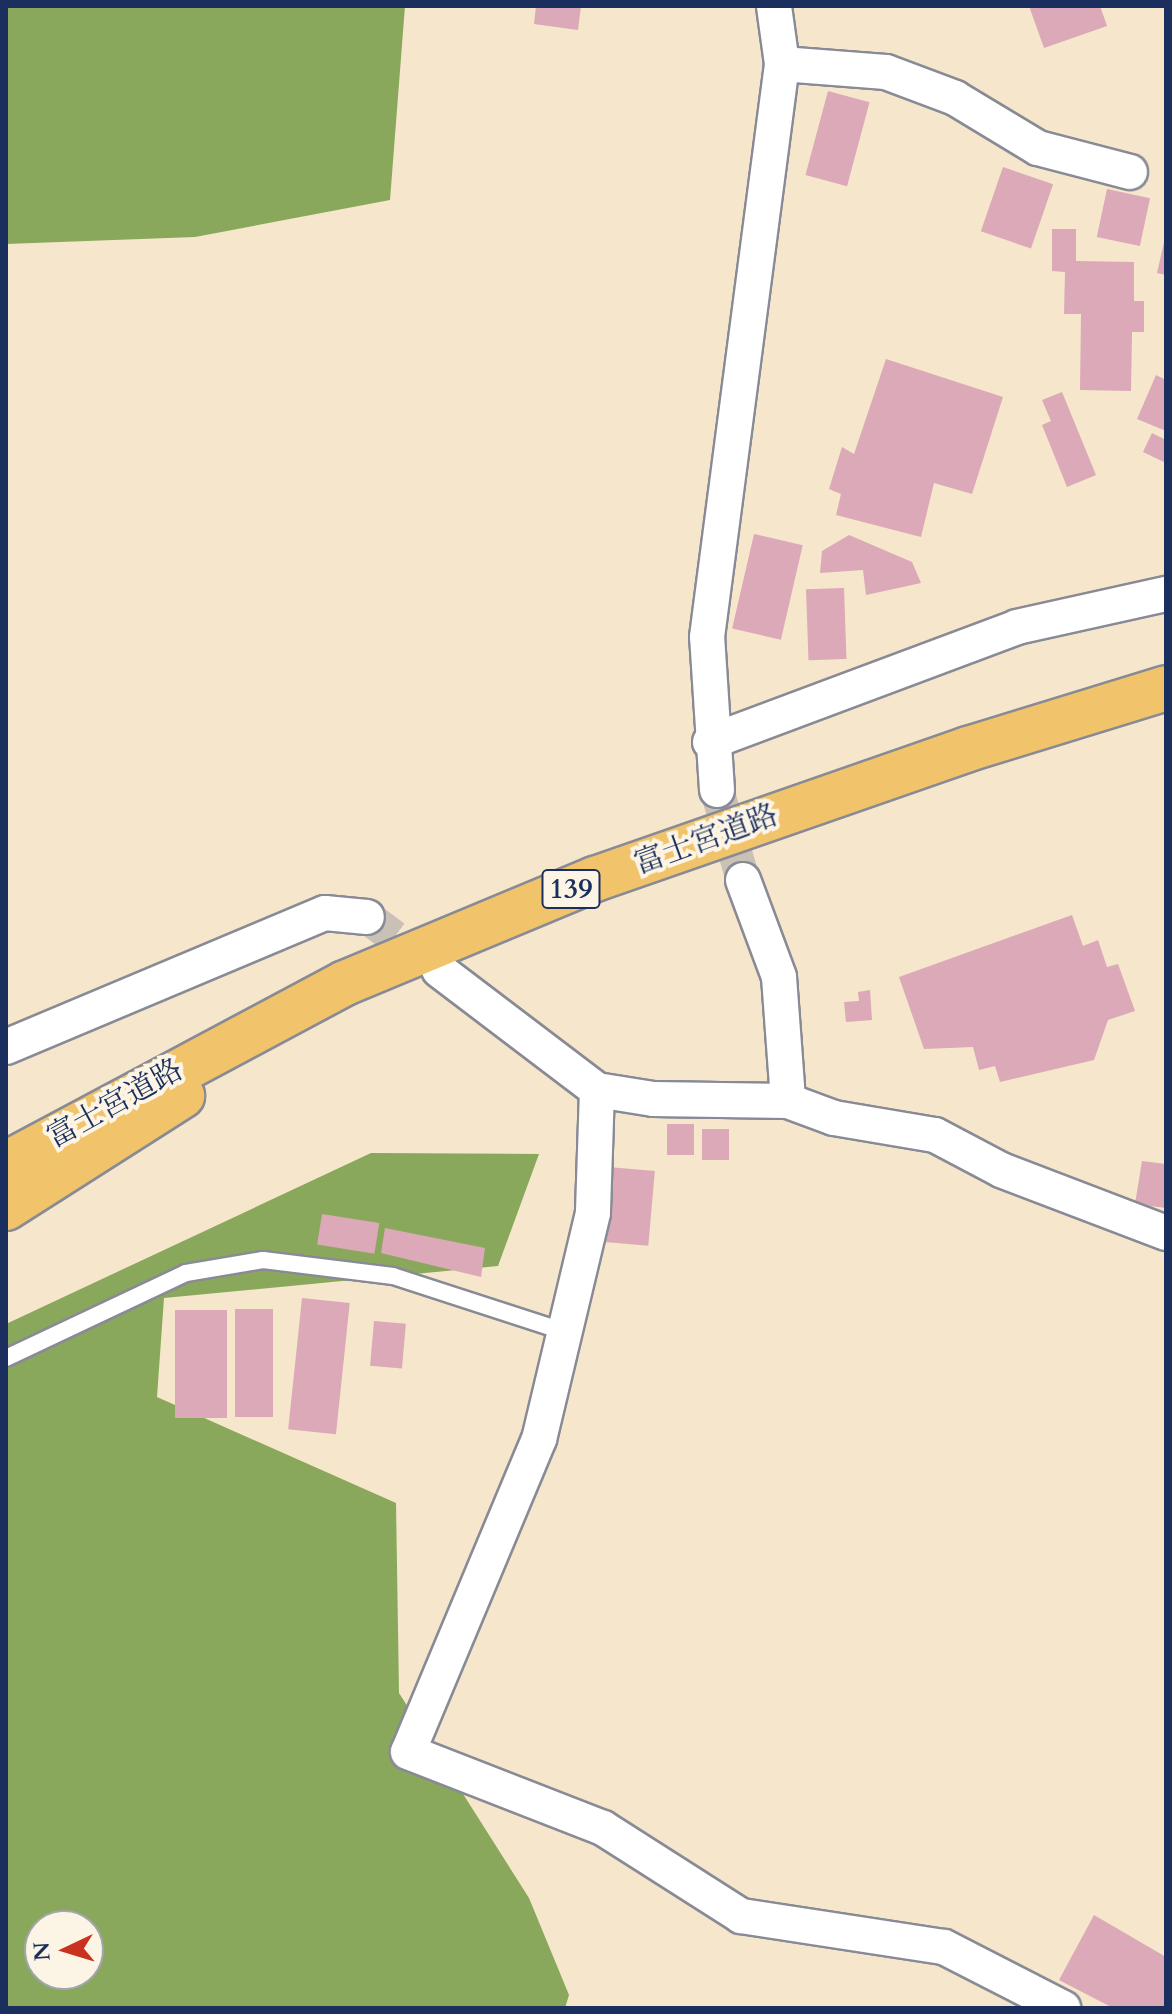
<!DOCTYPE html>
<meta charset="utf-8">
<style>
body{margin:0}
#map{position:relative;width:1172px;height:2014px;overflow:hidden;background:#f5e6cc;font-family:Cardo,"Noto Serif JP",serif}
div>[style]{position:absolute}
.forest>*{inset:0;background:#8aa85b}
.building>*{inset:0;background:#dba9b7;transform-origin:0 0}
.street-tunnel>*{height:34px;margin-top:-17px;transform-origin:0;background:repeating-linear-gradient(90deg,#c9c1b6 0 34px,transparent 0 51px)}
.roads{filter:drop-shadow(2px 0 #888a95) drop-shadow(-2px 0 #888a95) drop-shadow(0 2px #888a95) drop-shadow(0 -2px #888a95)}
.lane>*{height:16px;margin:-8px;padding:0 8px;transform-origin:8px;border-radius:8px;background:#fff}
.street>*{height:34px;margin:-17px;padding:0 17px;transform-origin:17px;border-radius:17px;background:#fff}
.highway>*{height:44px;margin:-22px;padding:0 22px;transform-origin:22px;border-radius:22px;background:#f1c36a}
span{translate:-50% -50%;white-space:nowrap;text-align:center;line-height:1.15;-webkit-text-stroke:8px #fcf5e5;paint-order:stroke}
.shield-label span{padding:2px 6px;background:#fcf5e5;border:2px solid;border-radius:6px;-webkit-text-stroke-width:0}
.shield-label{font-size:28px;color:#1b2f5e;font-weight:700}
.street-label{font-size:30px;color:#1b2f5e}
.frame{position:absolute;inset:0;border:8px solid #1b2f5e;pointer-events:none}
.north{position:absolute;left:24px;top:1910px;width:80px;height:80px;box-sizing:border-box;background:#fcf5e5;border:2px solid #a2a6af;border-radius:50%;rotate:266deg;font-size:22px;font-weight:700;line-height:32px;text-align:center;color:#1b2f5e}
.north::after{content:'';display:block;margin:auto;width:28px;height:36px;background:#c8321e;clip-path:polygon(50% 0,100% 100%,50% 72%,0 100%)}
</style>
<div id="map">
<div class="forest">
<div style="clip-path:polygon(6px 6px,405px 6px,390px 200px,195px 237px,6px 244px)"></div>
<div style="clip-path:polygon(evenodd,371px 1153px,539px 1154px,498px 1266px,164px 1298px,157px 1397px,396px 1503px,399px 1693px,529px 1898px,569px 1995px,565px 2008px,6px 2008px,6px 1324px,371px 1153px,40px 1926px,88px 1926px,88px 1974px,40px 1974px,40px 1926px)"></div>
</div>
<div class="building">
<div style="clip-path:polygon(536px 6px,581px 6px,578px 30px,534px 24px)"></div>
<div style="clip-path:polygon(1029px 6px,1100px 6px,1107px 26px,1044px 48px)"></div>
<div style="left:828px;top:91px;width:43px;height:87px;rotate:15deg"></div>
<div style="left:1003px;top:167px;width:53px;height:68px;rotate:19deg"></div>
<div style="left:1107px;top:189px;width:44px;height:49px;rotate:12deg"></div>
<div style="clip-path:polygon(1052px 229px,1076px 229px,1076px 261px,1134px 262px,1134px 301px,1144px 301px,1144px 332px,1132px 332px,1131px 391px,1080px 390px,1081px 314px,1064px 314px,1065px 272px,1052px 271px)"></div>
<div style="clip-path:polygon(1165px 238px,1166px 239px,1166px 275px,1157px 273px)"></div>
<div style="clip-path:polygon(886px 359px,1003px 397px,972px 494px,934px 483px,921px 537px,836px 515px,841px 494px,829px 489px,842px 447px,854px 454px)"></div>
<div style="clip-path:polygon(1156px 375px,1166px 380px,1166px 431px,1137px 419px)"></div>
<div style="clip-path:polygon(1062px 392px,1096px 475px,1067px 487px,1042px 425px,1051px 421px,1042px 400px)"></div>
<div style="clip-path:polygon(1152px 433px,1166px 440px,1166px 463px,1143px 452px)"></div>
<div style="left:754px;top:534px;width:50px;height:97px;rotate:13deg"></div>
<div style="clip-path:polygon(849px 535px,912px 562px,921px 583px,866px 595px,863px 570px,820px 573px,822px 551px)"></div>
<div style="left:844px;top:588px;width:71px;height:38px;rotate:88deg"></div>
<div style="clip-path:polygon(1072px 915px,1083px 946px,1098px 940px,1107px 967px,1118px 964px,1135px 1011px,1108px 1020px,1094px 1060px,1000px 1082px,995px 1066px,979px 1070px,973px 1047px,924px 1049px,899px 977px)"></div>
<div style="clip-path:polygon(870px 990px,872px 1020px,846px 1022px,844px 1002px,859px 1001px,858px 992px)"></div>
<div style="left:667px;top:1124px;width:27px;height:31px"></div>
<div style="left:702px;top:1129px;width:27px;height:31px"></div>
<div style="clip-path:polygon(1142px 1161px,1166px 1164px,1166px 1208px,1135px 1204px)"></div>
<div style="left:608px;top:1167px;width:47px;height:75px;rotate:5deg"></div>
<div style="left:322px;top:1214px;width:58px;height:31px;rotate:9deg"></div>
<div style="clip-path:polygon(385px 1228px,485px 1248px,481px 1277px,381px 1253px)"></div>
<div style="left:302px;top:1298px;width:48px;height:132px;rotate:6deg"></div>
<div style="left:235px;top:1309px;width:38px;height:108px"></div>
<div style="left:175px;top:1310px;width:52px;height:108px"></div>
<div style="left:374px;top:1321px;width:32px;height:45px;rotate:5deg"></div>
<div style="clip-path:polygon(1094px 1915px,1166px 1957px,1166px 2008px,1113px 2008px,1059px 1980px)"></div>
</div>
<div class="street-tunnel">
<div style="left:717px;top:790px;width:94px;rotate:73.9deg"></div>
<div style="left:367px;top:917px;width:81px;rotate:36.4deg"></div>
</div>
<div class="roads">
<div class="lane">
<div style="left:6px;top:1358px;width:199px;rotate:-25.3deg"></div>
<div style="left:186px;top:1273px;width:78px;rotate:-9.6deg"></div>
<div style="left:263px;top:1260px;width:131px;rotate:7deg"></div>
<div style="left:393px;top:1276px;width:181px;rotate:18deg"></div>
</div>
<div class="street">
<div style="left:782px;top:64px;width:104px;rotate:4.4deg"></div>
<div style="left:886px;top:72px;width:74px;rotate:20.6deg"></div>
<div style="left:955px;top:98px;width:97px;rotate:31.1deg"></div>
<div style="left:1038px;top:148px;width:95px;rotate:14.6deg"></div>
<div style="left:710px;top:742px;width:328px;rotate:-20.5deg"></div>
<div style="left:1017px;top:627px;width:153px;rotate:-12.5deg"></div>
<div style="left:717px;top:790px;width:153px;rotate:-93.7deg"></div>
<div style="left:707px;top:637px;width:578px;rotate:-82.54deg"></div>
<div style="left:782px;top:64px;width:59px;rotate:-97.9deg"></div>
<div style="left:743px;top:880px;width:103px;rotate:69.6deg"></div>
<div style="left:779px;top:977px;width:124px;rotate:85.8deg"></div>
<div style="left:439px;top:970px;width:198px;rotate:37.2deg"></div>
<div style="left:597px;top:1090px;width:57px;rotate:9.1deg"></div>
<div style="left:653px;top:1099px;width:135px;rotate:0.8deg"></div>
<div style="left:788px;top:1101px;width:49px;rotate:20.3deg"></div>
<div style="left:834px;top:1118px;width:102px;rotate:9.6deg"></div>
<div style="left:935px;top:1135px;width:75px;rotate:27.9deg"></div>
<div style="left:1001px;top:1170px;width:177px;rotate:20.9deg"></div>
<div style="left:6px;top:1047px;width:346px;rotate:-22.8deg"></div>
<div style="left:325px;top:913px;width:42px;rotate:5.4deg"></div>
<div style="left:597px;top:1090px;width:123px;rotate:91.9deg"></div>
<div style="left:593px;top:1213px;width:232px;rotate:103.4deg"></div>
<div style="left:539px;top:1439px;width:339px;rotate:112.7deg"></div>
<div style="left:408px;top:1752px;width:209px;rotate:21.3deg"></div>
<div style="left:603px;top:1828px;width:164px;rotate:32.5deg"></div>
<div style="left:741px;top:1916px;width:205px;rotate:8.7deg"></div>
<div style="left:944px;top:1947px;width:134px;rotate:27.1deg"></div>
</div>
<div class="highway">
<div style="left:6px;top:1164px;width:384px;rotate:-28.1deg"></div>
<div style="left:345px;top:983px;width:271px;rotate:-22.6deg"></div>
<div style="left:595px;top:879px;width:395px;rotate:-19.2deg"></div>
<div style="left:968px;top:749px;width:207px;rotate:-17.1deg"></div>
<div style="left:6px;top:1208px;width:209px;rotate:-32.5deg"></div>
</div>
</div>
<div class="shield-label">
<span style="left:571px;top:889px">139</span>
</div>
<div class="street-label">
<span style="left:706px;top:840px;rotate:-20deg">富士宮道路</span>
<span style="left:115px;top:1104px;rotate:-29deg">富士宮道路</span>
</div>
<div class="frame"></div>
<div class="north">N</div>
</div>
